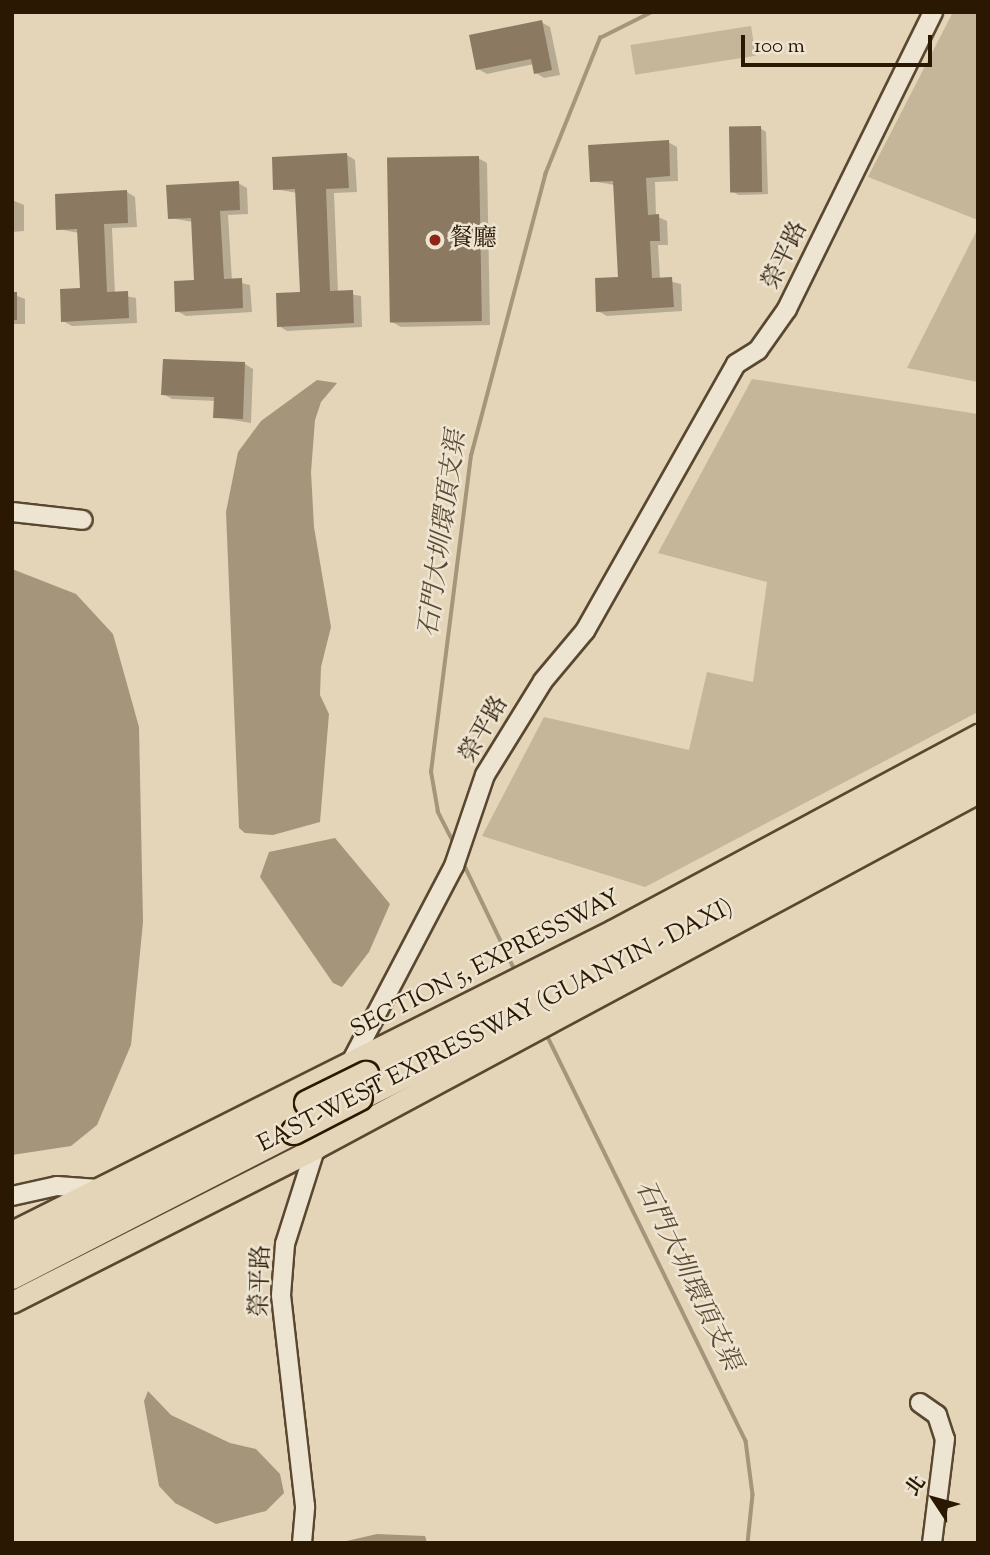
<!DOCTYPE html>
<meta charset="utf-8">
<style>
body{margin:0}
#map{position:relative;width:990px;height:1555px;overflow:hidden;background:#e4d5b8;font-family:"Sorts Mill Goudy","Noto Serif TC",serif}
div>[style]{position:absolute}
.green>*{inset:0;background:#c5b599;transform-origin:0 0}
.water>*{inset:0;background:#a5957a}
.shadow>*{inset:0;background:#0003}
.stream>*{height:3.5px;margin:-1.75px;padding:0 1.75px;transform-origin:1.75px;border-radius:1.75px;background:#a5957a}
.building>*{inset:0;background:#8b7a61;transform-origin:0 0}
.roads{filter:drop-shadow(2px 0 #594730) drop-shadow(-2px 0 #594730) drop-shadow(0 2px #594730) drop-shadow(0 -2px #594730)}
.minor>*{height:18px;margin:-9px;padding:0 9px;transform-origin:9px;border-radius:9px;background:#ede4d1}
.major>*{height:21px;margin:-10.5px;padding:0 10.5px;transform-origin:10.5px;border-radius:10.5px;background:#e4d5b8}
.highway>*{height:24px;margin:-12px;padding:0 12px;transform-origin:12px;border-radius:12px;background:#e4d5b8}
.bridges{filter:drop-shadow(2px 0 #2b1802) drop-shadow(-2px 0 #2b1802) drop-shadow(0 2px #2b1802) drop-shadow(0 -2px #2b1802)}
.highway-bridge>*{height:24px;margin:-12px;padding:0 12px;transform-origin:12px;border-radius:12px;background:#e4d5b8}
.dots>*{width:19px;height:19px;translate:-50% -50%;box-sizing:border-box;border:4px solid #ede4d1;border-radius:50%}
span{translate:-50% -50%;white-space:nowrap;text-align:center;line-height:1.15;-webkit-text-stroke:5px #ede4d1;paint-order:stroke}
.poi-label{font-size:24px;color:#2b1802}
.left{translate:0 -50%;text-align:left}
.street-label{font-size:24px;color:#2b1802}
.water-label{font-size:26px;color:#5c4a32;font-style:italic}
.frame{position:absolute;inset:0;border:14px solid #2b1802;pointer-events:none}
.north{position:absolute;left:899px;top:1464px;width:70px;height:70px;-webkit-text-stroke:5px #ede4d1;paint-order:stroke;rotate:306deg;font-size:19px;font-weight:700;line-height:28px;text-align:center;color:#2b1802}
.north::after{content:'';display:block;margin:auto;width:24px;height:32px;background:#2b1802;clip-path:polygon(50% 0,100% 100%,50% 72%,0 100%)}
.scale{position:absolute;left:741px;top:35px;width:191px;height:32px;box-sizing:border-box;border:4px solid #2b1802;border-top:0;padding-left:9px;font-size:21px;line-height:24px;white-space:nowrap;color:#2b1802;-webkit-text-stroke:5px #ede4d1;paint-order:stroke}
</style>
<div id="map">
<div class="green">
<div style="clip-path:polygon(953px 12px,978px 12px,978px 220px,868px 177px)"></div>
<div style="left:751px;top:26px;width:30px;height:122px;rotate:81deg"></div>
<div style="clip-path:polygon(978px 228px,978px 382px,907px 368px)"></div>
<div style="clip-path:polygon(752px 379px,978px 414px,978px 712px,645px 887px,482px 836px,544px 717px,689px 750px,707px 672px,753px 682px,767px 582px,658px 553px)"></div>
</div>
<div class="water">
<div style="clip-path:polygon(317px 380px,337px 383px,321px 402px,315px 420px,311px 472px,314px 527px,331px 627px,321px 667px,320px 695px,329px 714px,320px 822px,273px 835px,245px 833px,239px 828px,226px 512px,238px 452px,261px 421px)"></div>
<div style="clip-path:polygon(12px 569px,76px 594px,113px 634px,139px 727px,143px 922px,131px 1045px,97px 1125px,71px 1146px,12px 1155px)"></div>
<div style="clip-path:polygon(335px 838px,390px 904px,369px 952px,342px 987px,333px 983px,260px 877px,269px 852px)"></div>
<div style="clip-path:polygon(148px 1391px,171px 1415px,230px 1443px,256px 1449px,280px 1474px,284px 1493px,266px 1511px,216px 1524px,175px 1503px,159px 1486px,144px 1401px)"></div>
<div style="clip-path:polygon(377px 1534px,425px 1536px,427px 1542px,338px 1543px)"></div>
</div>
<div class="shadow">
<div style="clip-path:polygon(541px 22px,550px 27px,560px 75px,544px 78px,536px 73px,534px 64px,487px 74px,478px 69px)"></div>
<div style="clip-path:polygon(760px 128px,766px 132px,768px 194px,739px 195px,733px 192px)"></div>
<div style="clip-path:polygon(668px 142px,677px 147px,678px 181px,655px 182px,656px 216px,667px 221px,668px 245px,658px 245px,660px 279px,681px 284px,682px 311px,607px 316px,598px 311px,620px 279px,615px 185px,591px 181px)"></div>
<div style="clip-path:polygon(347px 155px,355px 160px,357px 192px,334px 193px,338px 292px,361px 296px,362px 327px,287px 331px,279px 326px,302px 294px,297px 193px,275px 189px)"></div>
<div style="clip-path:polygon(478px 158px,487px 163px,490px 325px,401px 327px,392px 322px)"></div>
<div style="clip-path:polygon(238px 183px,247px 188px,248px 214px,228px 215px,232px 281px,250px 285px,252px 312px,186px 316px,177px 311px,196px 282px,193px 222px,170px 218px)"></div>
<div style="clip-path:polygon(127px 192px,135px 197px,137px 227px,112px 228px,115px 294px,136px 298px,137px 323px,72px 326px,63px 321px,82px 290px,79px 233px,58px 229px)"></div>
<div style="clip-path:polygon(12px 200px,24px 205px,24px 231px,12px 232px)"></div>
<div style="clip-path:polygon(12px 294px,25px 299px,25px 324px,12px 324px)"></div>
<div style="clip-path:polygon(245px 364px,253px 369px,251px 423px,215px 417px,216px 401px,172px 399px,163px 394px)"></div>
</div>
<div class="stream">
<div style="left:454px;top:844px;width:36px;rotate:-117deg"></div>
<div style="left:438px;top:812px;width:41px;rotate:-99.9deg"></div>
<div style="left:431px;top:772px;width:319px;rotate:-82.8deg"></div>
<div style="left:471px;top:456px;width:291px;rotate:-75.2deg"></div>
<div style="left:545px;top:175px;width:148px;rotate:-68.1deg"></div>
<div style="left:600px;top:38px;width:58px;rotate:-26.6deg"></div>
<div style="left:462px;top:860px;width:120px;rotate:64.3deg"></div>
<div style="left:548px;top:1037px;width:450px;rotate:63.9deg"></div>
<div style="left:746px;top:1441px;width:54px;rotate:82.6deg"></div>
<div style="left:753px;top:1495px;width:48px;rotate:95.9deg"></div>
</div>
<div class="building">
<div style="clip-path:polygon(542px 20px,552px 70px,534px 74px,531px 59px,476px 70px,469px 35px)"></div>
<div style="left:761px;top:126px;width:66px;height:32px;rotate:89deg"></div>
<div style="clip-path:polygon(669px 140px,670px 176px,646px 178px,648px 215px,659px 214px,660px 241px,650px 241px,652px 278px,672px 277px,674px 307px,596px 312px,595px 278px,618px 277px,613px 181px,590px 182px,588px 145px)"></div>
<div style="clip-path:polygon(347px 153px,349px 188px,326px 189px,330px 291px,353px 290px,354px 323px,277px 327px,276px 293px,300px 292px,295px 189px,273px 190px,272px 157px)"></div>
<div style="left:479px;top:156px;width:165px;height:92px;rotate:89deg"></div>
<div style="clip-path:polygon(239px 181px,240px 210px,220px 211px,224px 279px,242px 278px,243px 308px,175px 312px,174px 281px,194px 280px,191px 218px,168px 219px,166px 185px)"></div>
<div style="clip-path:polygon(127px 190px,128px 223px,104px 224px,107px 292px,128px 291px,129px 318px,61px 322px,60px 289px,80px 288px,77px 229px,56px 230px,55px 194px)"></div>
<div style="left:12px;top:292px;width:5px;height:28px"></div>
<div style="clip-path:polygon(163px 359px,245px 362px,243px 419px,213px 418px,214px 397px,161px 395px)"></div>
</div>
<div class="roads">
<div class="minor">
<div style="left:12px;top:512px;width:71px;rotate:6.4deg"></div>
<div style="left:349px;top:1066px;width:226px;rotate:-62.3deg"></div>
<div style="left:454px;top:866px;width:96px;rotate:-71.2deg"></div>
<div style="left:485px;top:775px;width:110px;rotate:-58.3deg"></div>
<div style="left:543px;top:681px;width:65px;rotate:-50deg"></div>
<div style="left:585px;top:631px;width:307px;rotate:-60.5deg"></div>
<div style="left:736px;top:364px;width:26px;rotate:-32deg"></div>
<div style="left:758px;top:350px;width:50px;rotate:-54.7deg"></div>
<div style="left:787px;top:309px;width:331px;rotate:-63.8deg"></div>
<div style="left:12px;top:1196px;width:46px;rotate:-12.5deg"></div>
<div style="left:57px;top:1186px;width:41px;rotate:4.2deg"></div>
<div style="left:920px;top:1403px;width:21px;rotate:35deg"></div>
<div style="left:937px;top:1415px;width:25px;rotate:72deg"></div>
<div style="left:945px;top:1439px;width:105px;rotate:97.1deg"></div>
<div style="left:302px;top:1543px;width:37px;rotate:-85deg"></div>
<div style="left:305px;top:1506px;width:212px;rotate:-96.5deg"></div>
<div style="left:281px;top:1295px;width:51px;rotate:-85.5deg"></div>
<div style="left:285px;top:1244px;width:109px;rotate:-72.4deg"></div>
</div>
<div class="major">
<div style="left:12px;top:1232px;width:671px;rotate:-26.64deg"></div>
<div style="left:612px;top:931px;width:415px;rotate:-28.2deg"></div>
<div style="left:12px;top:1302px;width:340px;rotate:-26.9deg"></div>
<div style="left:315px;top:1148px;width:753px;rotate:-28.23deg"></div>
</div>
<div class="highway">
<div style="left:366px;top:1074px;width:691px;rotate:-27.6deg"></div>
<div style="left:360px;top:1098px;width:179px;rotate:-26.6deg"></div>
<div style="left:520px;top:1018px;width:519px;rotate:-28.14deg"></div>
<div style="left:12px;top:1252px;width:330px;rotate:-26.8deg"></div>
<div style="left:12px;top:1277px;width:317px;rotate:-27.2deg"></div>
</div>
</div>
<div class="bridges">
<div class="highway-bridge">
<div style="left:307px;top:1103px;width:66px;rotate:-26.2deg"></div>
<div style="left:294px;top:1132px;width:74px;rotate:-27.3deg"></div>
</div>
</div>
<div class="dots">
<div style="left:435px;top:240px;background:#8f2418"></div>
</div>
<div class="poi-label">
<span class="left" style="left:449px;top:240px">餐廳</span>
</div>
<div class="street-label">
<span style="left:786px;top:256px;rotate:-64deg">榮平路</span>
<span style="left:485px;top:730px;rotate:-60deg">榮平路</span>
<span style="left:486px;top:965px;rotate:-27deg">SECTION 5, EXPRESSWAY</span>
<span style="left:496px;top:1027px;rotate:-27deg">EAST-WEST EXPRESSWAY (GUANYIN - DAXI)</span>
<span style="left:262px;top:1281px;rotate:-88deg">榮平路</span>
</div>
<div class="water-label">
<span style="left:444px;top:534px;rotate:-82deg">石門大圳環頂支渠</span>
<span style="left:687px;top:1276px;rotate:64deg">石門大圳環頂支渠</span>
</div>
<div class="frame"></div>
<div class="north">北</div>
<div class="scale">100 m</div>
</div>
